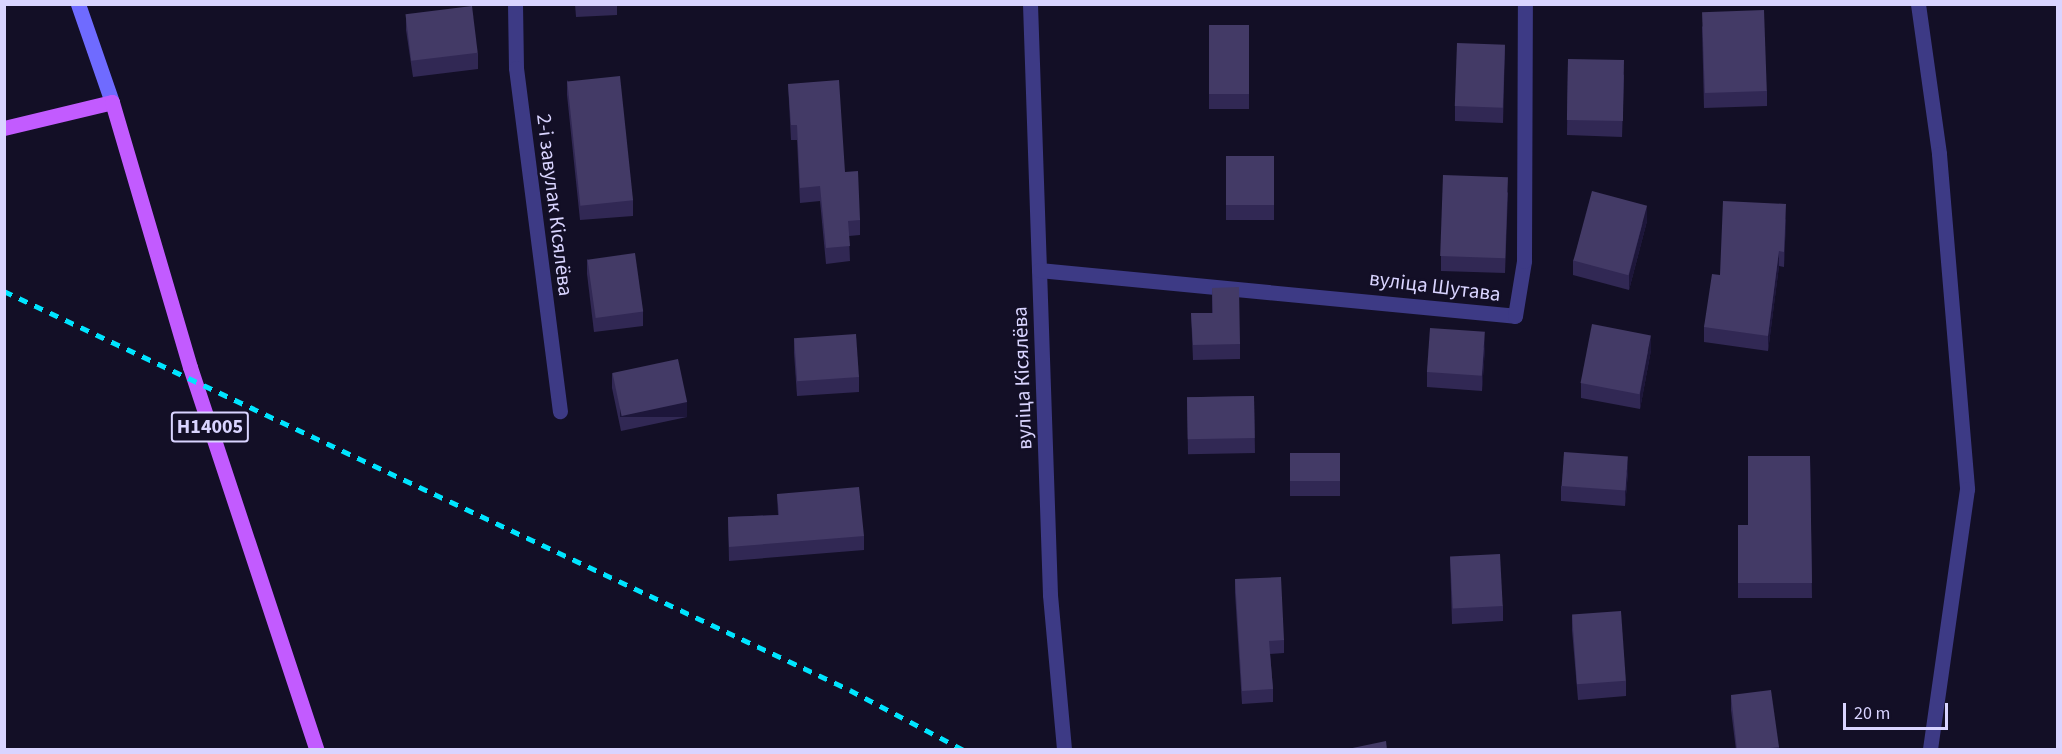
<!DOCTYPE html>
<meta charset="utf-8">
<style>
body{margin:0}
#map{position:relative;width:2062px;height:754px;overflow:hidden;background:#130f26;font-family:"Source Sans 3",sans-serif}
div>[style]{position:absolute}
.street>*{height:15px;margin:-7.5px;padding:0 7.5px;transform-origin:7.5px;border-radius:7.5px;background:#3d3a85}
.secondary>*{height:15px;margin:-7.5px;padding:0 7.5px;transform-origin:7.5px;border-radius:7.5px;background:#6f6bff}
.primary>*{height:15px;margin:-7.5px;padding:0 7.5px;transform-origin:7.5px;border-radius:7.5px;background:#c25bff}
.rail>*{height:4.5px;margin-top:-2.25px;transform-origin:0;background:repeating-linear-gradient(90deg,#00e5ff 0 9px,transparent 0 17px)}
.wall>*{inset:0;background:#312854;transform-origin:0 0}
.shaded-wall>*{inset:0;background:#1d163a;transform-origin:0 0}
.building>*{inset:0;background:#433a66;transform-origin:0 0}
span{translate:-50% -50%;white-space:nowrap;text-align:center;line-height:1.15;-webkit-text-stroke:4.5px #130f26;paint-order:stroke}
.shield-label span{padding:2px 4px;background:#130f26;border:2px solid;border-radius:4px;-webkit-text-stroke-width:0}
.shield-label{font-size:20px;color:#d9d4ff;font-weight:700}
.street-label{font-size:21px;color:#d9d4ff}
.frame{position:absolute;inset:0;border:6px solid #d9d4ff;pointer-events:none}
.scale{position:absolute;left:1843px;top:703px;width:105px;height:27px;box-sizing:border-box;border:3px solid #d9d4ff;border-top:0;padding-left:8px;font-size:18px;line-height:21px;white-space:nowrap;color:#d9d4ff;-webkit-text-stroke:4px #130f26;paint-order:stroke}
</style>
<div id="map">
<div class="street">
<div style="left:515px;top:4px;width:64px;rotate:89.1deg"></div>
<div style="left:516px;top:68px;width:346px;rotate:82.7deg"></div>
<div style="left:1030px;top:4px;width:591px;rotate:88.06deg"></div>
<div style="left:1050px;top:595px;width:156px;rotate:84.8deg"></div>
<div style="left:1918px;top:4px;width:151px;rotate:82deg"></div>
<div style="left:1939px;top:154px;width:336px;rotate:85.2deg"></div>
<div style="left:1967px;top:489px;width:264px;rotate:98.1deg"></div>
<div style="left:1039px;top:270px;width:478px;rotate:5.5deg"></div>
<div style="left:1515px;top:316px;width:56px;rotate:-80.7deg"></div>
<div style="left:1524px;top:261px;width:257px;rotate:-89.8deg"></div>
</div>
<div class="secondary">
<div style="left:78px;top:4px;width:104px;rotate:70.9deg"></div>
</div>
<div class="primary">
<div style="left:4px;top:128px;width:111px;rotate:-13.5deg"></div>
<div style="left:112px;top:102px;width:276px;rotate:73.6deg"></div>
<div style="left:190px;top:367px;width:404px;rotate:71.7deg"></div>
</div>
<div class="rail">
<div style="left:4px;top:291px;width:935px;rotate:25.25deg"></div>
<div style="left:850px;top:690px;width:129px;rotate:27.8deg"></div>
</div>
<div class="wall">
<div style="clip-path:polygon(575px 4px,617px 4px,617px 15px,576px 17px)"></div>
<div style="clip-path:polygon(406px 15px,478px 53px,478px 69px,413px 77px,406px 30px)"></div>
<div style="left:1249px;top:25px;width:84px;height:40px;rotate:90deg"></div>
<div style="clip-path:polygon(1702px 26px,1767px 91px,1767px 106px,1704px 108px)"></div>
<div style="clip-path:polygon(1505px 45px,1503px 123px,1455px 121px,1455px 106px)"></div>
<div style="clip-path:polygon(1568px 59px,1624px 75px,1622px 137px,1567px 135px)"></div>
<div style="clip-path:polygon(567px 80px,633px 200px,633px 216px,580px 220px,567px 95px)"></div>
<div style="clip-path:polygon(788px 84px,845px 172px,860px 220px,860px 235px,849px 236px,850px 261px,826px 264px,820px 201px,800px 203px,797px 140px,791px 140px)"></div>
<div style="left:1226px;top:156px;width:48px;height:64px"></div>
<div style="clip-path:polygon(1508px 192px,1505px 273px,1441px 271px,1441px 256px)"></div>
<div style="clip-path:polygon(1786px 219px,1784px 267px,1779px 266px,1768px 351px,1704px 342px,1704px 327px,1720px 275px)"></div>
<div style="clip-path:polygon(1647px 221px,1629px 290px,1573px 275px,1573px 260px)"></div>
<div style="clip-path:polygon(587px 259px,643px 311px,643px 326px,594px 332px,587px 274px)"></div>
<div style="clip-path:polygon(1212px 288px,1240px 344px,1240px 359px,1193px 360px,1191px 313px,1212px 313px)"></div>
<div style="clip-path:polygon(794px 338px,859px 377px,859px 392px,797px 396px,794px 353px)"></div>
<div style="clip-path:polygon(1485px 347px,1482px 391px,1427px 387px,1427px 372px)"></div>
<div style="clip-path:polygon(1651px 350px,1640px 409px,1581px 398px,1581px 383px)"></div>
<div style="clip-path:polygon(612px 373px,687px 417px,621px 431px,612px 388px)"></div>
<div style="left:1254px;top:396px;width:57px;height:67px;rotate:89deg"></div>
<div style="left:1340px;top:453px;width:43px;height:50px;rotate:90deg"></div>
<div style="clip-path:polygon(1810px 456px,1812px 598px,1738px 598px,1738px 525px,1748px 525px)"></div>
<div style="clip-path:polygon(1628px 472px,1625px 506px,1561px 501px,1561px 486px)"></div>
<div style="clip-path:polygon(777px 494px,864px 536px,864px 550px,729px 561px,728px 517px,778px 515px)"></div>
<div style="clip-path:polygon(1450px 557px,1503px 606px,1503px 621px,1452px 624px)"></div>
<div style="clip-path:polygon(1235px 579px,1284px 640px,1284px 653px,1270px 654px,1273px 689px,1273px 702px,1242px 704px,1235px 593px)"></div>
<div style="clip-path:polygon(1572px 615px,1626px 681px,1626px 696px,1578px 700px,1572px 630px)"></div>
<div style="clip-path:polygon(1731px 695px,1779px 747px,1779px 750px,1736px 750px,1731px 710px)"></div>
</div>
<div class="shaded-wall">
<div style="clip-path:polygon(1786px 204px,1786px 219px,1784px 267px,1784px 252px)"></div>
<div style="clip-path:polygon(1647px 206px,1647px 221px,1629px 290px,1629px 275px)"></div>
<div style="clip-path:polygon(1779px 251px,1779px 266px,1768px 351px,1768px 336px)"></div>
<div style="clip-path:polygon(1485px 332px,1485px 347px,1482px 391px,1482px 376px)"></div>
<div style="clip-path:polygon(1651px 335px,1651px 350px,1640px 409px,1640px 394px)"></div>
<div style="left:687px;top:402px;width:15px;height:67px;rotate:90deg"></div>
<div style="clip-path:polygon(1628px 457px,1628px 472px,1625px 506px,1625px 491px)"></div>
</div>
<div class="building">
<div style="left:472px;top:6px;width:47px;height:67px;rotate:83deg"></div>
<div style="left:1764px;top:10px;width:81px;height:62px;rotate:88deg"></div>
<div style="left:1249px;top:25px;width:69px;height:40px;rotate:90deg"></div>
<div style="left:1457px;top:43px;width:48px;height:63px;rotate:2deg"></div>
<div style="left:1568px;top:59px;width:56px;height:61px;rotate:1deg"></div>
<div style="left:620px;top:76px;width:125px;height:53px;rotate:84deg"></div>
<div style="clip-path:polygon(839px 80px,845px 172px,858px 171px,860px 220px,848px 221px,850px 246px,826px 248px,820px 186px,800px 188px,797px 125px,791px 125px,788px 84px)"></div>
<div style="left:1226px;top:156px;width:48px;height:49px"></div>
<div style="left:1443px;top:175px;width:65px;height:81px;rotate:2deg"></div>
<div style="left:1592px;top:191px;width:57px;height:72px;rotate:15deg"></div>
<div style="clip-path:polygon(1723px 201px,1786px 204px,1784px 252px,1779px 251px,1768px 336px,1704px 327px,1712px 274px,1720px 275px)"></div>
<div style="left:635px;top:253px;width:59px;height:48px;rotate:82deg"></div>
<div style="clip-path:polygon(1239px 287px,1240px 344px,1193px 345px,1191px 313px,1213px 313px,1212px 288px)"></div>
<div style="left:1592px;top:324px;width:60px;height:60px;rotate:11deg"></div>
<div style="left:1430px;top:328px;width:55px;height:44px;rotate:4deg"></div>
<div style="left:856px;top:334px;width:43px;height:62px;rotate:86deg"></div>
<div style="left:678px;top:359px;width:44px;height:67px;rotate:78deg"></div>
<div style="left:1254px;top:396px;width:42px;height:67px;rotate:89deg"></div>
<div style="left:1564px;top:452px;width:64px;height:34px;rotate:4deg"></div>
<div style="left:1340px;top:453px;width:28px;height:50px;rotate:90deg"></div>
<div style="clip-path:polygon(1748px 456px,1810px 456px,1812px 583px,1738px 583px,1738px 525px,1748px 525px)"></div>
<div style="clip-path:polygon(859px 487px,864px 536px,729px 547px,728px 517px,779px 515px,777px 494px)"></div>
<div style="left:1500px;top:554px;width:52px;height:50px;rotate:87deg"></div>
<div style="clip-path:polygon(1281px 577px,1284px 640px,1269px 641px,1273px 689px,1242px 691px,1235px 579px)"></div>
<div style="left:1621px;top:611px;width:70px;height:49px;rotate:86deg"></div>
<div style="clip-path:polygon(1771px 690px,1779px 747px,1753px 750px,1737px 750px,1731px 695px)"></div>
<div style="clip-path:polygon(1386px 741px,1387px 750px,1343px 750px)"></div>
</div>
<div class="shield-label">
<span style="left:210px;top:427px">Н14005</span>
</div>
<div class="street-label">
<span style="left:555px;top:205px;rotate:83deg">2-і завулак Кісялёва</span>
<span style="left:1435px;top:286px;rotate:7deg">вуліца Шутава</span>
<span style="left:1022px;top:378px;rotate:-92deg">вуліца Кісялёва</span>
</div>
<div class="frame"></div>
<div class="scale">20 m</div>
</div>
